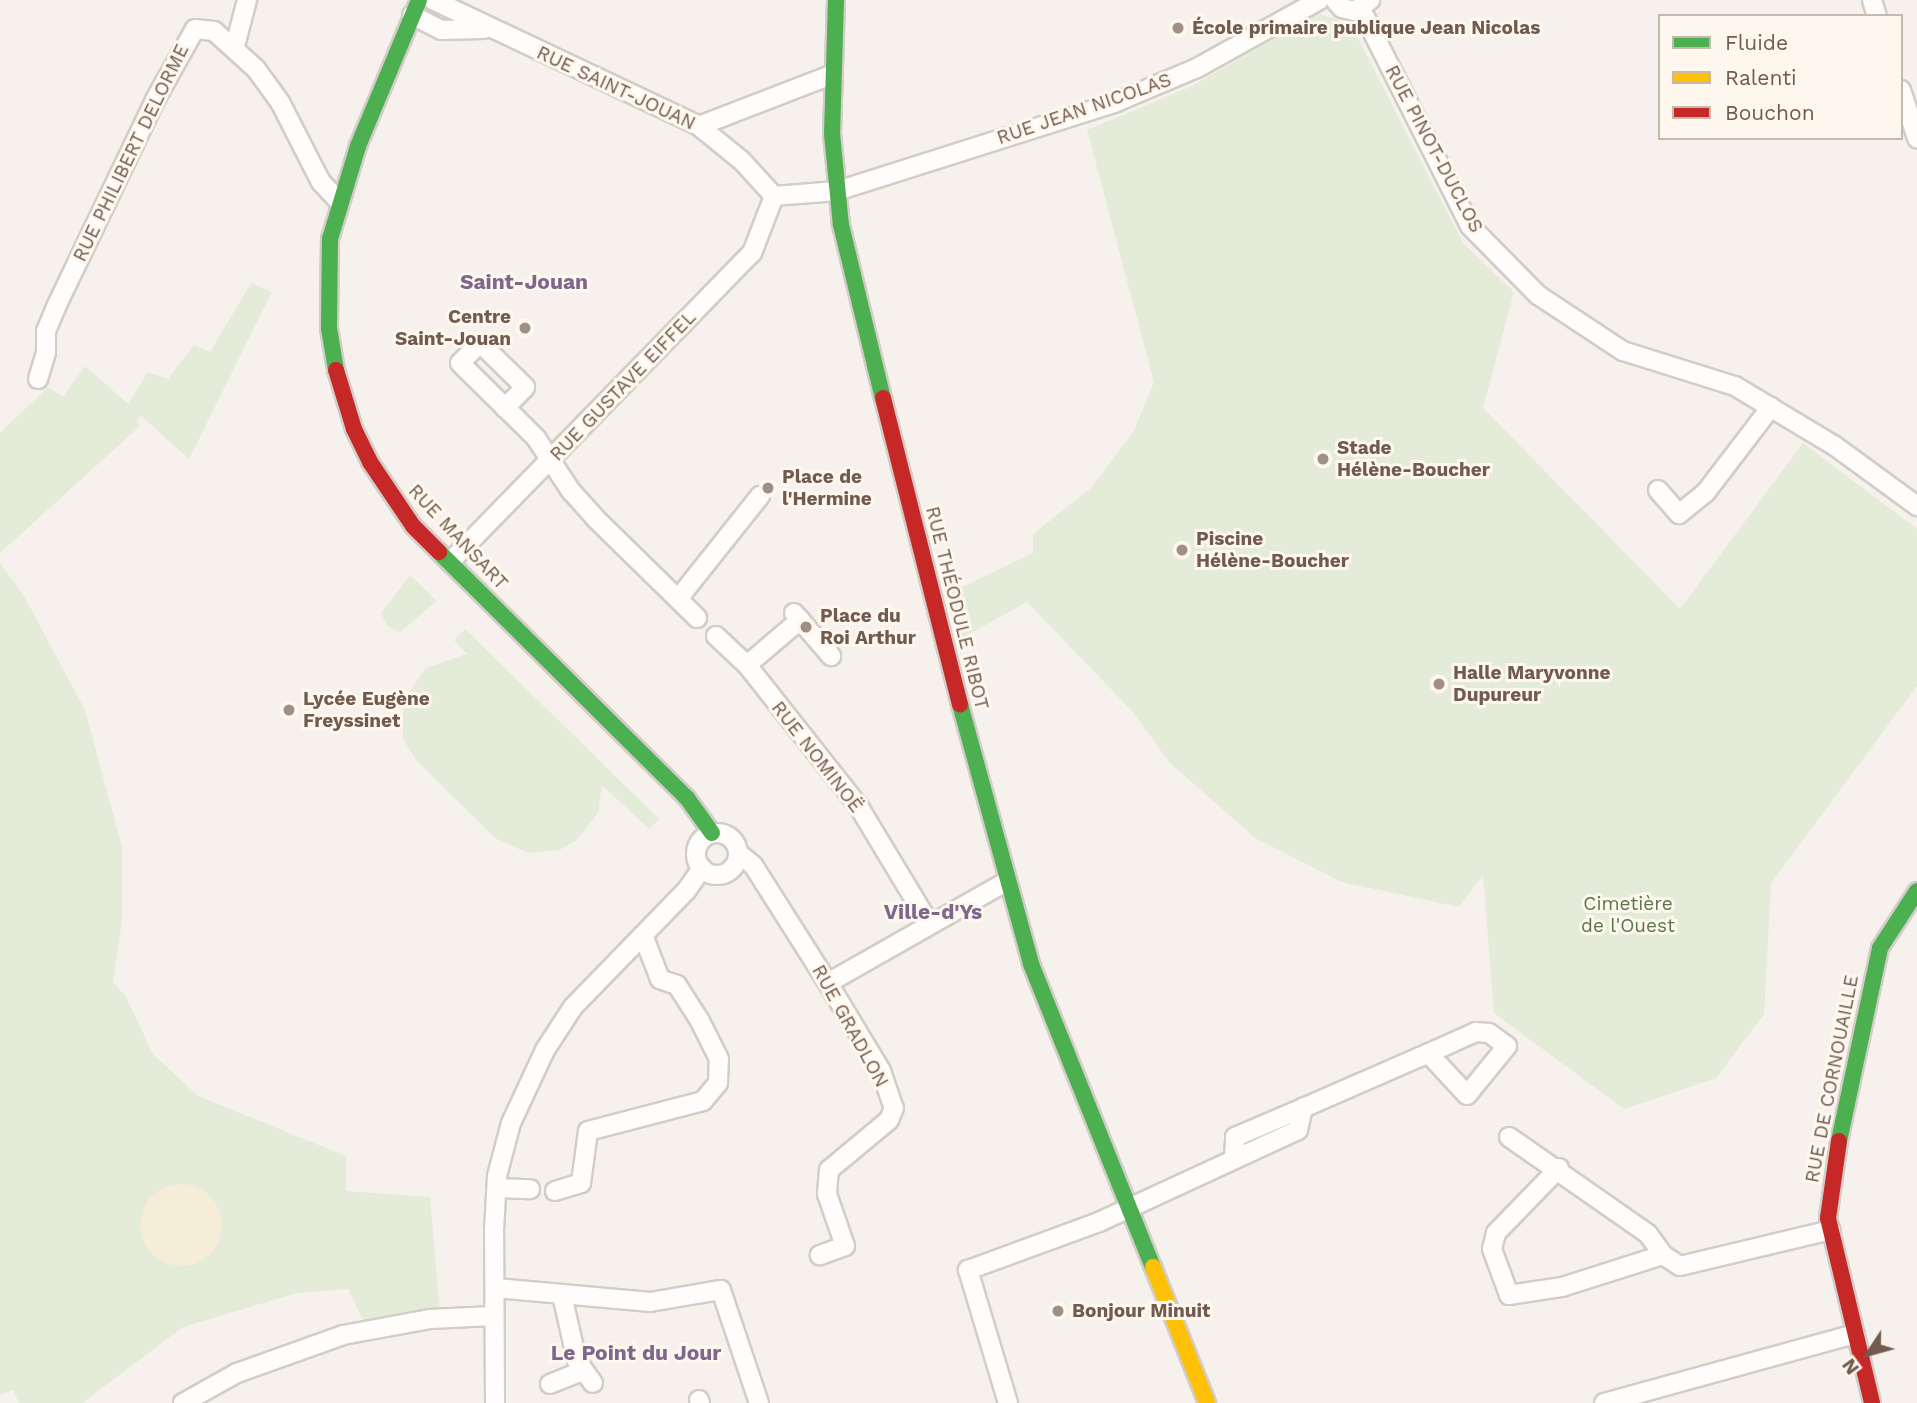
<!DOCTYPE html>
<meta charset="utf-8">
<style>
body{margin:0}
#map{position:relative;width:1917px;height:1403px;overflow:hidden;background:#f6f1ec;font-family:"Work Sans",sans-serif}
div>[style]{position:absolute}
.green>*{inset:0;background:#e4ebd8}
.sand>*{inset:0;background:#f5edd8}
.round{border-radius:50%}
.roads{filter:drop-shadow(2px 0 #d3cdc8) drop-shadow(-2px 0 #d3cdc8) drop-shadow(0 2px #d3cdc8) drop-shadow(0 -2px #d3cdc8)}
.street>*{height:18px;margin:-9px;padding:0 9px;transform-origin:9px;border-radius:9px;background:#fefdfc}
.street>.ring{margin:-9px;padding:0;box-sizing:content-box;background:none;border:18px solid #fefdfc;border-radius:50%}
.fast>*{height:16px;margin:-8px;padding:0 8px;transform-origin:8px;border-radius:8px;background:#4caf50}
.slow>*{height:16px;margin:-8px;padding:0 8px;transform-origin:8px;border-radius:8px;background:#ffc107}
.jam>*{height:16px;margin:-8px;padding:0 8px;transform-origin:8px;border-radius:8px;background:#c62828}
.dots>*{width:19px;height:19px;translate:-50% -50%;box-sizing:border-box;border:4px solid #fdf7ee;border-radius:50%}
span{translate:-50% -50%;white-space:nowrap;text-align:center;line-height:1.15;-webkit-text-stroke:6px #fdf7ee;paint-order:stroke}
.poi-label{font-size:19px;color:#715a4f;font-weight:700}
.left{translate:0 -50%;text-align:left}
.right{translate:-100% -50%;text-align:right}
.street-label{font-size:19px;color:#715a4f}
.park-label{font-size:19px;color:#587649}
.neighbourhood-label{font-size:21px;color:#7e678d;font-weight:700}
.legend{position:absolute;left:1658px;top:14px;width:245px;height:126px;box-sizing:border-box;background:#fdf7ee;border:2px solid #c5b8ae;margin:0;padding:9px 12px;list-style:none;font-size:21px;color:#715a4f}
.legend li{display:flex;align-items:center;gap:14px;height:35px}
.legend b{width:35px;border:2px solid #c5b8ae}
.north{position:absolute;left:1833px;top:1319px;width:70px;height:70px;-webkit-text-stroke:5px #fdf7ee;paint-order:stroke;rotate:234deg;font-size:19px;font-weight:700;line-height:28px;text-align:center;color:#715a4f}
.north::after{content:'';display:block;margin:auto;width:24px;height:32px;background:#715a4f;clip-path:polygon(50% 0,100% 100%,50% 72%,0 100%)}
</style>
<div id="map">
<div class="green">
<div style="clip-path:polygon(1318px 14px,1350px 23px,1463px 243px,1514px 292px,1483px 408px,1680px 609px,1803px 443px,1917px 529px,1917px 686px,1771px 883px,1764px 1014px,1716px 1078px,1624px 1109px,1494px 1013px,1483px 875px,1459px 907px,1342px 882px,1255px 838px,1169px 762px,1133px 712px,1027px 602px,962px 638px,947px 594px,1033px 553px,1033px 534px,1091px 488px,1134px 431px,1154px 382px,1087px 130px,1190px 87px)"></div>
<div style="clip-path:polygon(251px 283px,272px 292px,189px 459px,141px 416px,136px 420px,140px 426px,0 553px,0 433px,48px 387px,63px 397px,85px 366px,128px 404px,148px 372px,168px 379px,194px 345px,210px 352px)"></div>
<div style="clip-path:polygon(0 563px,24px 596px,85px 710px,122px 847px,122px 920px,113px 982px,126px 997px,153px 1054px,198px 1096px,346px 1156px,346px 1191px,430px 1197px,440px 1315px,364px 1322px,348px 1289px,297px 1293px,183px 1327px,82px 1403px,19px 1403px,13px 1390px,0 1395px)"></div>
<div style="clip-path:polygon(410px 575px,437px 601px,400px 632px,387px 626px,381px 613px)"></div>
<div style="clip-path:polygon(465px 629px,659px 819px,649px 829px,602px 785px,598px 813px,576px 841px,559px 850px,528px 853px,495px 838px,416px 760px,403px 739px,403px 701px,426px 668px,467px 654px,454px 640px)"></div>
</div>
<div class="sand">
<div class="round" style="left:140px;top:1184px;width:82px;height:82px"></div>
</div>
<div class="roads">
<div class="street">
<div style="left:433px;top:0;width:294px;rotate:25.3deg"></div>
<div style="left:699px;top:126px;width:55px;rotate:39.1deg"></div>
<div style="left:742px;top:161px;width:47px;rotate:47.6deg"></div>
<div style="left:1335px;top:0;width:11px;rotate:49deg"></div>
<div style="left:1342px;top:8px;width:13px;rotate:13deg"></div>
<div style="left:1355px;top:11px;width:19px;rotate:-36deg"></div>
<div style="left:1872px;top:0;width:17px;rotate:73deg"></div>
<div style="left:1361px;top:9px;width:243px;rotate:63.3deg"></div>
<div style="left:1470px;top:226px;width:97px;rotate:45.4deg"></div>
<div style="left:1538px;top:295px;width:102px;rotate:33.4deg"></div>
<div style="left:1623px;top:351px;width:117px;rotate:17.4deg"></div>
<div style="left:1735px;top:386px;width:117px;rotate:31deg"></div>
<div style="left:1835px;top:446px;width:102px;rotate:36.2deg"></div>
<div style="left:412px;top:15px;width:33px;rotate:27deg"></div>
<div style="left:441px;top:30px;width:43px;rotate:-1.3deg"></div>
<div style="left:235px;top:46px;width:48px;rotate:-75.4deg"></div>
<div style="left:1901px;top:90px;width:51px;rotate:71.6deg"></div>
<div style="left:699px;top:126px;width:142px;rotate:-21.1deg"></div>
<div style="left:774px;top:196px;width:63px;rotate:-4.5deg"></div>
<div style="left:837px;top:191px;width:291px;rotate:-17.6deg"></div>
<div style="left:1114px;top:103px;width:90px;rotate:-22.9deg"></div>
<div style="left:1197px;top:68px;width:140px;rotate:-29.1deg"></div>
<div style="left:38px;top:379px;width:28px;rotate:-73deg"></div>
<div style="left:46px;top:352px;width:21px;rotate:-90deg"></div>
<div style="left:46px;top:331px;width:26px;rotate:-67deg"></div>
<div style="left:56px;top:307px;width:229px;rotate:-64.4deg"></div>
<div style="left:155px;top:100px;width:81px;rotate:-60.6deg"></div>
<div style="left:195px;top:29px;width:19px;rotate:6deg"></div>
<div style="left:214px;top:31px;width:57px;rotate:42.1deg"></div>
<div style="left:256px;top:69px;width:41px;rotate:54deg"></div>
<div style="left:280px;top:102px;width:90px;rotate:62.9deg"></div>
<div style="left:321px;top:182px;width:25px;rotate:47deg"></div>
<div style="left:505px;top:408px;width:29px;rotate:-46deg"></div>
<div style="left:525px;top:387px;width:63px;rotate:-135.6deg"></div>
<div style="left:480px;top:343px;width:28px;rotate:135deg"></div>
<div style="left:460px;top:363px;width:107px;rotate:44.6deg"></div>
<div style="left:536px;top:438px;width:64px;rotate:56.6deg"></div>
<div style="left:571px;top:491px;width:36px;rotate:48deg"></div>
<div style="left:595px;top:518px;width:143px;rotate:44.4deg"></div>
<div style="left:1658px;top:490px;width:32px;rotate:49deg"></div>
<div style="left:1679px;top:514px;width:35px;rotate:-39deg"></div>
<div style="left:1706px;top:492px;width:107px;rotate:-52.6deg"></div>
<div style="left:450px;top:562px;width:432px;rotate:-45.7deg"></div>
<div style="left:752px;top:253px;width:61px;rotate:-68.9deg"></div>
<div style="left:678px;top:599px;width:132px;rotate:-51.5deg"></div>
<div style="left:794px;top:613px;width:57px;rotate:49.3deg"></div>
<div style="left:716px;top:636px;width:42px;rotate:43.1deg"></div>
<div style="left:747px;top:665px;width:181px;rotate:51.7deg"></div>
<div style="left:859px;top:807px;width:135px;rotate:58.9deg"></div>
<div style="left:747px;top:665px;width:70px;rotate:-40.3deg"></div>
<div class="ring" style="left:696px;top:833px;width:24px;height:24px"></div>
<div style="left:738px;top:853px;width:19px;rotate:39deg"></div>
<div style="left:753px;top:865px;width:140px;rotate:57.6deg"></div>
<div style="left:828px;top:983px;width:103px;rotate:58.9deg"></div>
<div style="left:881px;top:1071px;width:39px;rotate:71deg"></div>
<div style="left:894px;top:1108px;width:13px;rotate:113deg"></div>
<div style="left:889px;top:1120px;width:78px;rotate:140.2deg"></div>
<div style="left:829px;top:1170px;width:24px;rotate:95deg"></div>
<div style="left:827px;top:1194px;width:55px;rotate:70.9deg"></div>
<div style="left:845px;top:1246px;width:27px;rotate:160deg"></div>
<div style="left:828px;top:983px;width:205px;rotate:-29.6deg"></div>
<div style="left:1509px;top:1137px;width:169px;rotate:34.9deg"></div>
<div style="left:1648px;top:1234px;width:26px;rotate:54deg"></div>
<div style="left:1663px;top:1255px;width:20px;rotate:33deg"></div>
<div style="left:1680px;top:1266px;width:155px;rotate:-13.4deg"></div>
<div style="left:1234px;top:1159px;width:22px;rotate:-87deg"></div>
<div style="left:1235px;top:1137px;width:74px;rotate:-23.1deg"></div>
<div style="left:1559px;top:1168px;width:91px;rotate:134.1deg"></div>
<div style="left:1496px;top:1233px;width:16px;rotate:104deg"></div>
<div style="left:1492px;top:1249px;width:49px;rotate:69.7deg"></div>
<div style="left:1509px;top:1295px;width:54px;rotate:-8.6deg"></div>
<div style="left:1562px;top:1287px;width:106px;rotate:-17.6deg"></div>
<div style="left:497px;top:1188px;width:33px;rotate:2deg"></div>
<div style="left:555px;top:1191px;width:27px;rotate:-17deg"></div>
<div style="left:581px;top:1183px;width:52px;rotate:-82.3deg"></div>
<div style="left:588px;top:1131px;width:119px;rotate:-14.6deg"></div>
<div style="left:703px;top:1101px;width:23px;rotate:-50deg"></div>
<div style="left:718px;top:1083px;width:24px;rotate:-88deg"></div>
<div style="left:719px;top:1059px;width:42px;rotate:-116.6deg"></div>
<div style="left:700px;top:1021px;width:43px;rotate:-122.6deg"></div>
<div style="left:677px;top:985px;width:18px;rotate:-161deg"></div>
<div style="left:660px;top:979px;width:47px;rotate:-111.1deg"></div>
<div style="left:496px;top:1288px;width:155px;rotate:5.2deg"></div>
<div style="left:650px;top:1302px;width:72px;rotate:-9.6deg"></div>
<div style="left:721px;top:1290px;width:119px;rotate:71.4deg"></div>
<div style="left:562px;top:1295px;width:68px;rotate:77.2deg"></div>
<div style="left:577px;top:1361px;width:27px;rotate:54deg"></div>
<div style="left:550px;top:1384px;width:35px;rotate:-22deg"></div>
<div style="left:699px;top:1400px;width:3px;rotate:72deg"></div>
<div style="left:183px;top:1403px;width:62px;rotate:-29.1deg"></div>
<div style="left:237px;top:1373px;width:113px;rotate:-19.7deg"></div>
<div style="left:343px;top:1335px;width:88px;rotate:-10.4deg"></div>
<div style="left:430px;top:1319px;width:63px;rotate:-2.7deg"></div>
<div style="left:495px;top:1403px;width:172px;rotate:-90.3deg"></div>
<div style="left:494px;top:1231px;width:55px;rotate:-86.9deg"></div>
<div style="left:497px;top:1176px;width:55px;rotate:-75.2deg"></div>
<div style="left:511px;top:1123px;width:81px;rotate:-65deg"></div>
<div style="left:545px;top:1050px;width:51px;rotate:-56.9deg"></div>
<div style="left:573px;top:1007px;width:162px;rotate:-45.8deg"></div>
<div style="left:686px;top:891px;width:28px;rotate:-55deg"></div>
<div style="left:1008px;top:1403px;width:139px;rotate:-106.7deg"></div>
<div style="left:968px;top:1270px;width:140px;rotate:-20.1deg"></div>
<div style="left:1099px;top:1222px;width:219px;rotate:-24.8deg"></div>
<div style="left:1298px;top:1130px;width:23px;rotate:-77deg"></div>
<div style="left:1303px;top:1108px;width:128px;rotate:-23.6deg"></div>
<div style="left:1420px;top:1057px;width:61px;rotate:-24.1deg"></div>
<div style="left:1476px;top:1032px;width:13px;rotate:4deg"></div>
<div style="left:1489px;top:1033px;width:22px;rotate:36deg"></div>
<div style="left:1507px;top:1046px;width:63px;rotate:129.2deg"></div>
<div style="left:1467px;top:1095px;width:57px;rotate:-132.9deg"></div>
<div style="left:1604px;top:1403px;width:260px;rotate:-15.4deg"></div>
</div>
<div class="fast">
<div style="left:836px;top:0;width:134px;rotate:91.7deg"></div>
<div style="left:832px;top:134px;width:91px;rotate:84.4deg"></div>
<div style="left:841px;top:225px;width:178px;rotate:76.4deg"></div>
<div style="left:336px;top:370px;width:43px;rotate:-99.5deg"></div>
<div style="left:329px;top:328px;width:89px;rotate:-89.4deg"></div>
<div style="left:330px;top:239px;width:97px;rotate:-73.2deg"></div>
<div style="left:358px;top:146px;width:158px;rotate:-67.3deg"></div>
<div style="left:439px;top:552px;width:349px;rotate:44.8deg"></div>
<div style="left:687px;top:798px;width:43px;rotate:54.5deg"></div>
<div style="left:960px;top:704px;width:270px;rotate:74.7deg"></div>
<div style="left:1031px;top:964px;width:327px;rotate:68.1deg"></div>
<div style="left:1839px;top:1141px;width:197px;rotate:-78deg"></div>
<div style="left:1880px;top:948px;width:68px;rotate:-57deg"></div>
</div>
<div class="slow">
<div style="left:1153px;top:1267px;width:146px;rotate:68.3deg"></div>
</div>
<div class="jam">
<div style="left:336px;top:370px;width:62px;rotate:73deg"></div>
<div style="left:354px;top:429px;width:37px;rotate:64deg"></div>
<div style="left:370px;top:462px;width:77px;rotate:56.1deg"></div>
<div style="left:413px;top:526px;width:37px;rotate:45deg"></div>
<div style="left:883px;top:398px;width:316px;rotate:75.9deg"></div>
<div style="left:1839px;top:1141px;width:78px;rotate:98.1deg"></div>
<div style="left:1828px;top:1218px;width:190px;rotate:76.6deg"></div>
</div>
</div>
<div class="dots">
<div style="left:1178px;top:28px;background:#a08f86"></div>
<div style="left:525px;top:328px;background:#a08f86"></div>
<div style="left:1323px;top:459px;background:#a08f86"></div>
<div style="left:768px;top:488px;background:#a08f86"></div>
<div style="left:1182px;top:550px;background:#a08f86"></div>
<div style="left:806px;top:627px;background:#a08f86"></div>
<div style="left:1439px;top:684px;background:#a08f86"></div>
<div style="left:289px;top:710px;background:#a08f86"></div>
<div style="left:1058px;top:1311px;background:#a08f86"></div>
</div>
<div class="poi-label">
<span class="left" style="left:1192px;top:28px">École primaire publique Jean Nicolas</span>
<span class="right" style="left:511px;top:328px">Centre<br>Saint-Jouan</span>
<span class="left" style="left:1337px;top:459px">Stade<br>Hélène-Boucher</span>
<span class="left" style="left:782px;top:488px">Place de<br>l'Hermine</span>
<span class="left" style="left:1196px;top:550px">Piscine<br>Hélène-Boucher</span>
<span class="left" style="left:820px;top:627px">Place du<br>Roi Arthur</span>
<span class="left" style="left:1453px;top:684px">Halle Maryvonne<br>Dupureur</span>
<span class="left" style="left:303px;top:710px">Lycée Eugène<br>Freyssinet</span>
<span class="left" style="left:1072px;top:1311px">Bonjour Minuit</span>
</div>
<div class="street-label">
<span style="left:616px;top:88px;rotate:25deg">RUE SAINT-JOUAN</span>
<span style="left:1084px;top:109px;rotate:-19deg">RUE JEAN NICOLAS</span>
<span style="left:1434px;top:149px;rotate:62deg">RUE PINOT-DUCLOS</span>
<span style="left:131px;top:153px;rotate:-64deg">RUE PHILIBERT DELORME</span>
<span style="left:623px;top:386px;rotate:-46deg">RUE GUSTAVE EIFFEL</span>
<span style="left:458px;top:537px;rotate:47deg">RUE MANSART</span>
<span style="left:957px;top:608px;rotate:76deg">RUE THÉODULE RIBOT</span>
<span style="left:817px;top:757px;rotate:52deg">RUE NOMINOË</span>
<span style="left:850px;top:1026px;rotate:61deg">RUE GRADLON</span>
<span style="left:1832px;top:1079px;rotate:-79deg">RUE DE CORNOUAILLE</span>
</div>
<div class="park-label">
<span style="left:1628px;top:915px">Cimetière<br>de l'Ouest</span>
</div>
<div class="neighbourhood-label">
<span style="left:524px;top:282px">Saint-Jouan</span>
<span style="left:933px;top:912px">Ville-d'Ys</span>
<span style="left:636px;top:1353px">Le Point du Jour</span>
</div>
<ul class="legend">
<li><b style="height:9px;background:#4caf50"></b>Fluide</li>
<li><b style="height:9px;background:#ffc107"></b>Ralenti</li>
<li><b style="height:9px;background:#c62828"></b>Bouchon</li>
</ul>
<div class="north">N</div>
</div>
